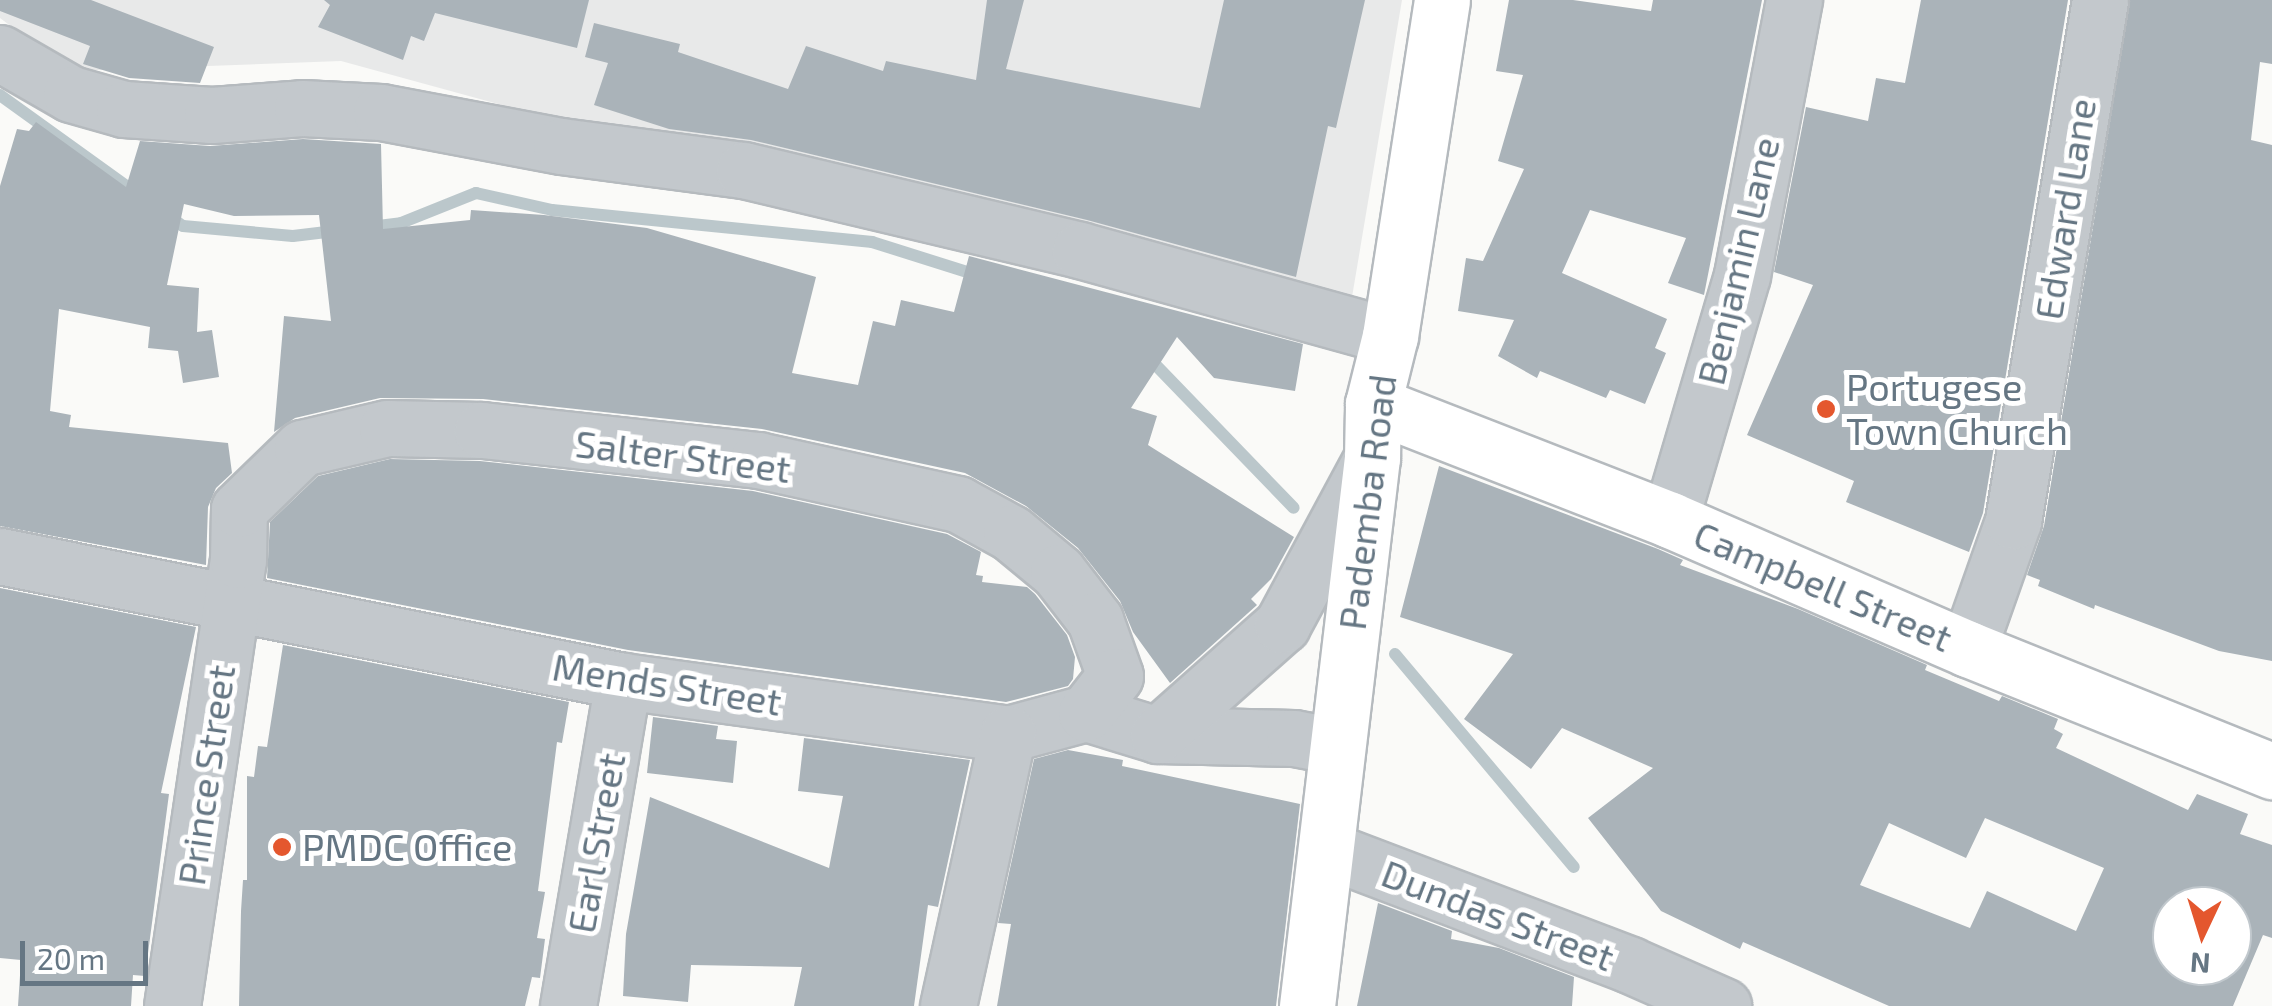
<!DOCTYPE html>
<style>
body{margin:0}
#map{position:relative;width:2272px;height:1006px;overflow:hidden;background:#fafaf8;font-family:"Exo 2",sans-serif}
div>[style]{position:absolute}
.built>*{inset:0;background:#e8e9e9}
.stream>*{height:12px;margin:-6px;padding:0 6px;transform-origin:6px;border-radius:6px;background:#bbc7cb}
.building>*{inset:0;background:#aab3b9}
.roads{filter:drop-shadow(2px 0 #b5babe) drop-shadow(-2px 0 #b5babe) drop-shadow(0 2px #b5babe) drop-shadow(0 -2px #b5babe)}
.minor>*{height:55px;margin:-27.5px;padding:0 27.5px;transform-origin:27.5px;border-radius:27.5px;background:#c3c8cc}
.major>*{height:55px;margin:-27.5px;padding:0 27.5px;transform-origin:27.5px;border-radius:27.5px;background:#fff}
.dots>*{width:28px;height:28px;translate:-50% -50%;box-sizing:border-box;border:5px solid #fff;border-radius:50%}
span{translate:-50% -50%;white-space:nowrap;text-align:center;line-height:1.15;-webkit-text-stroke:10px #fff;paint-order:stroke}
.street-label{font-size:38px;color:#657683}
.poi-label{font-size:38px;color:#657683}
.left{translate:0 -50%;text-align:left}
.north{position:absolute;left:2152px;top:886px;width:100px;height:100px;box-sizing:border-box;background:#fff;border:2px solid #c1c8cd;border-radius:50%;rotate:184deg;font-size:28px;font-weight:700;line-height:40px;text-align:center;color:#657683}
.north::after{content:'';display:block;margin:auto;width:35px;height:45px;background:#e4572e;clip-path:polygon(50% 0,100% 100%,50% 72%,0 100%)}
.scale{position:absolute;left:20px;top:941px;width:128px;height:45px;box-sizing:border-box;border:5px solid #657683;border-top:0;padding-left:12px;font-size:30px;line-height:35px;white-space:nowrap;color:#657683;-webkit-text-stroke:8px #fff;paint-order:stroke}
</style>
<div id="map">
<div class="built">
<div style="clip-path:polygon(0 0,1402px 0,1351px 303px,717px 164px,341px 61px,71px 71px,0 18px)"></div>
</div>
<div class="stream">
<div style="left:0;top:95px;width:173px;rotate:35.8deg"></div>
<div style="left:169px;top:216px;width:17px;rotate:36deg"></div>
<div style="left:183px;top:226px;width:110px;rotate:5.2deg"></div>
<div style="left:293px;top:236px;width:42px;rotate:-6.8deg"></div>
<div style="left:370px;top:227px;width:31px;rotate:-7deg"></div>
<div style="left:401px;top:223px;width:81px;rotate:-21.8deg"></div>
<div style="left:476px;top:193px;width:78px;rotate:12.6deg"></div>
<div style="left:552px;top:210px;width:322px;rotate:5.7deg"></div>
<div style="left:872px;top:242px;width:113px;rotate:17.5deg"></div>
<div style="left:1147px;top:356px;width:211px;rotate:46deg"></div>
<div style="left:1395px;top:654px;width:278px;rotate:50deg"></div>
</div>
<div class="building">
<div style="clip-path:polygon(0 0,91px 0,214px 47px,200px 83px,129px 78px,83px 64px,90px 46px,0 11px)"></div>
<div style="clip-path:polygon(324px 0,589px 0,577px 48px,435px 13px,424px 41px,411px 36px,403px 60px,318px 27px,330px 5px)"></div>
<div style="clip-path:polygon(987px 0,1024px 0,1006px 69px,1200px 108px,1224px 0,1365px 0,1336px 128px,1328px 126px,1296px 277px,1087px 220px,751px 140px,669px 129px,594px 105px,608px 63px,585px 57px,594px 23px,680px 44px,678px 52px,788px 89px,806px 46px,883px 71px,886px 61px,976px 80px)"></div>
<div style="clip-path:polygon(1509px 0,1573px 0,1651px 11px,1653px 0,1762px 0,1704px 295px,1668px 283px,1686px 238px,1590px 210px,1562px 273px,1667px 319px,1655px 348px,1666px 353px,1645px 404px,1610px 390px,1606px 398px,1540px 371px,1537px 378px,1498px 356px,1514px 320px,1458px 311px,1466px 258px,1483px 261px,1524px 169px,1498px 161px,1523px 75px,1496px 71px)"></div>
<div style="clip-path:polygon(1921px 0,2068px 0,1983px 513px,1969px 552px,1846px 502px,1854px 481px,1747px 435px,1813px 285px,1774px 272px,1806px 107px,1868px 121px,1876px 78px,1905px 83px)"></div>
<div style="clip-path:polygon(2130px 0,2272px 0,2272px 64px,2260px 62px,2251px 140px,2272px 145px,2272px 661px,2219px 651px,2095px 605px,2094px 609px,2038px 586px,2040px 580px,2027px 575px,2044px 526px)"></div>
<div style="clip-path:polygon(36px 122px,126px 187px,140px 141px,210px 146px,303px 139px,381px 144px,383px 229px,470px 220px,471px 210px,544px 215px,647px 228px,816px 277px,792px 373px,858px 385px,873px 321px,895px 326px,901px 300px,954px 312px,969px 256px,1303px 344px,1295px 391px,1214px 378px,1177px 337px,1131px 408px,1157px 416px,1148px 445px,1294px 537px,1271px 579px,1251px 599px,1257px 605px,1170px 683px,1133px 632px,1120px 601px,1078px 548px,1026px 506px,965px 473px,762px 429px,483px 399px,380px 398px,295px 418px,274px 432px,284px 316px,331px 321px,319px 215px,234px 216px,184px 204px,167px 285px,199px 288px,197px 332px,212px 330px,219px 377px,183px 383px,178px 351px,148px 348px,150px 327px,59px 309px,50px 411px,71px 415px,69px 427px,228px 443px,232px 473px,216px 488px,208px 507px,206px 565px,0 526px,0 186px,17px 129px,29px 131px)"></div>
<div style="clip-path:polygon(390px 459px,480px 461px,753px 491px,947px 534px,981px 552px,976px 575px,983px 576px,982px 582px,1027px 587px,1035px 594px,1067px 635px,1075px 657px,1073px 679px,1068px 686px,1006px 702px,628px 650px,267px 578px,270px 522px,318px 476px)"></div>
<div style="clip-path:polygon(evenodd,1439px 466px,1658px 549px,1683px 560px,1680px 565px,1798px 609px,1927px 665px,1925px 670px,1999px 701px,2002px 696px,2058px 719px,2054px 729px,2063px 734px,2056px 748px,2188px 810px,2197px 794px,2248px 814px,2240px 834px,2272px 845px,2272px 938px,2263px 935px,2233px 1006px,1889px 1006px,1743px 942px,1740px 949px,1661px 911px,1588px 818px,1653px 768px,1562px 728px,1531px 769px,1464px 719px,1513px 654px,1400px 617px,1439px 466px,1985px 818px,2104px 868px,2076px 931px,1987px 891px,1970px 928px,1860px 885px,1889px 823px,1966px 858px,1985px 818px,1439px 466px,2172px 906px,2232px 906px,2232px 966px,2172px 966px,2172px 906px)"></div>
<div style="clip-path:polygon(0 588px,196px 627px,161px 793px,169px 794px,145px 976px,133px 975px,131px 1006px,18px 1006px,21px 960px,0 958px)"></div>
<div style="clip-path:polygon(283px 645px,569px 702px,562px 743px,557px 742px,538px 891px,545px 892px,537px 938px,545px 939px,540px 978px,532px 977px,525px 1006px,239px 1006px,241px 911px,243px 880px,247px 880px,247px 776px,254px 777px,258px 746px,267px 747px)"></div>
<div style="clip-path:polygon(653px 717px,718px 726px,716px 739px,737px 741px,733px 783px,647px 773px)"></div>
<div style="clip-path:polygon(804px 738px,970px 760px,938px 907px,928px 905px,914px 1006px,794px 1006px,802px 967px,691px 965px,688px 1002px,623px 996px,626px 934px,650px 797px,829px 868px,843px 796px,798px 791px)"></div>
<div style="clip-path:polygon(1068px 750px,1123px 760px,1122px 766px,1300px 804px,1276px 1006px,997px 1006px,1011px 924px,998px 923px,1034px 759px)"></div>
<div style="clip-path:polygon(1378px 903px,1452px 931px,1451px 939px,1499px 948px,1574px 977px,1572px 1006px,1357px 1006px)"></div>
</div>
<div class="roads">
<div class="minor">
<div style="left:0;top:53px;width:82px;rotate:30deg"></div>
<div style="left:71px;top:94px;width:55px;rotate:15.8deg"></div>
<div style="left:124px;top:109px;width:88px;rotate:3.9deg"></div>
<div style="left:212px;top:115px;width:90px;rotate:-4.4deg"></div>
<div style="left:302px;top:108px;width:79px;rotate:2.9deg"></div>
<div style="left:381px;top:112px;width:183px;rotate:10.7deg"></div>
<div style="left:561px;top:146px;width:185px;rotate:7.5deg"></div>
<div style="left:744px;top:170px;width:345px;rotate:13.4deg"></div>
<div style="left:1080px;top:250px;width:322px;rotate:15.5deg"></div>
<div style="left:1670px;top:520px;width:255px;rotate:-73.6deg"></div>
<div style="left:1742px;top:275px;width:280px;rotate:-79.3deg"></div>
<div style="left:0;top:556px;width:635px;rotate:11.35deg"></div>
<div style="left:623px;top:681px;width:389px;rotate:7.8deg"></div>
<div style="left:1008px;top:734px;width:81px;rotate:-15.1deg"></div>
<div style="left:1086px;top:713px;width:75px;rotate:17deg"></div>
<div style="left:1158px;top:735px;width:136px;rotate:1.3deg"></div>
<div style="left:1294px;top:738px;width:43px;rotate:10.8deg"></div>
<div style="left:1968px;top:649px;width:136px;rotate:-70.6deg"></div>
<div style="left:2013px;top:521px;width:528px;rotate:-80.52deg"></div>
<div style="left:1158px;top:735px;width:166px;rotate:-41.6deg"></div>
<div style="left:1282px;top:625px;width:190px;rotate:-61.7deg"></div>
<div style="left:1328px;top:850px;width:323px;rotate:20.8deg"></div>
<div style="left:1630px;top:965px;width:102px;rotate:23.8deg"></div>
<div style="left:172px;top:1006px;width:451px;rotate:-81.6deg"></div>
<div style="left:238px;top:560px;width:51px;rotate:-88.9deg"></div>
<div style="left:239px;top:509px;width:88px;rotate:-44.1deg"></div>
<div style="left:302px;top:448px;width:87px;rotate:-13.2deg"></div>
<div style="left:387px;top:428px;width:95px;rotate:1.2deg"></div>
<div style="left:482px;top:430px;width:278px;rotate:6.2deg"></div>
<div style="left:758px;top:460px;width:205px;rotate:12.4deg"></div>
<div style="left:958px;top:504px;width:60px;rotate:28.7deg"></div>
<div style="left:1011px;top:533px;width:61px;rotate:39.7deg"></div>
<div style="left:1058px;top:572px;width:61px;rotate:52.4deg"></div>
<div style="left:1095px;top:620px;width:59px;rotate:70.3deg"></div>
<div style="left:1115px;top:676px;width:47px;rotate:128.1deg"></div>
<div style="left:568px;top:1006px;width:330px;rotate:-80.4deg"></div>
<div style="left:948px;top:1006px;width:279px;rotate:-77.6deg"></div>
</div>
<div class="major">
<div style="left:1373px;top:404px;width:319px;rotate:21.3deg"></div>
<div style="left:1670px;top:520px;width:325px;rotate:23.4deg"></div>
<div style="left:1968px;top:649px;width:328px;rotate:21.9deg"></div>
<div style="left:1307px;top:1006px;width:552px;rotate:-83.24deg"></div>
<div style="left:1372px;top:458px;width:54px;rotate:-88.9deg"></div>
<div style="left:1373px;top:404px;width:70px;rotate:-76deg"></div>
<div style="left:1390px;top:336px;width:340px;rotate:-81.2deg"></div>
</div>
</div>
<div class="dots">
<div style="left:1826px;top:409px;background:#e4572e"></div>
<div style="left:282px;top:847px;background:#e4572e"></div>
</div>
<div class="street-label">
<span style="left:2065px;top:209px;rotate:-81deg">Edward Lane</span>
<span style="left:1738px;top:261px;rotate:-77deg">Benjamin Lane</span>
<span style="left:683px;top:456px;rotate:7deg">Salter Street</span>
<span style="left:1367px;top:502px;rotate:-83deg">Pademba Road</span>
<span style="left:1823px;top:586px;rotate:23deg">Campbell Street</span>
<span style="left:667px;top:684px;rotate:9deg">Mends Street</span>
<span style="left:206px;top:775px;rotate:-82deg">Prince Street</span>
<span style="left:596px;top:843px;rotate:-80deg">Earl Street</span>
<span style="left:1498px;top:915px;rotate:21deg">Dundas Street</span>
</div>
<div class="poi-label">
<span class="left" style="left:1846px;top:409px">Portugese<br>Town Church</span>
<span class="left" style="left:302px;top:847px">PMDC Office</span>
</div>
<div class="north">N</div>
<div class="scale">20 m</div>
</div>
